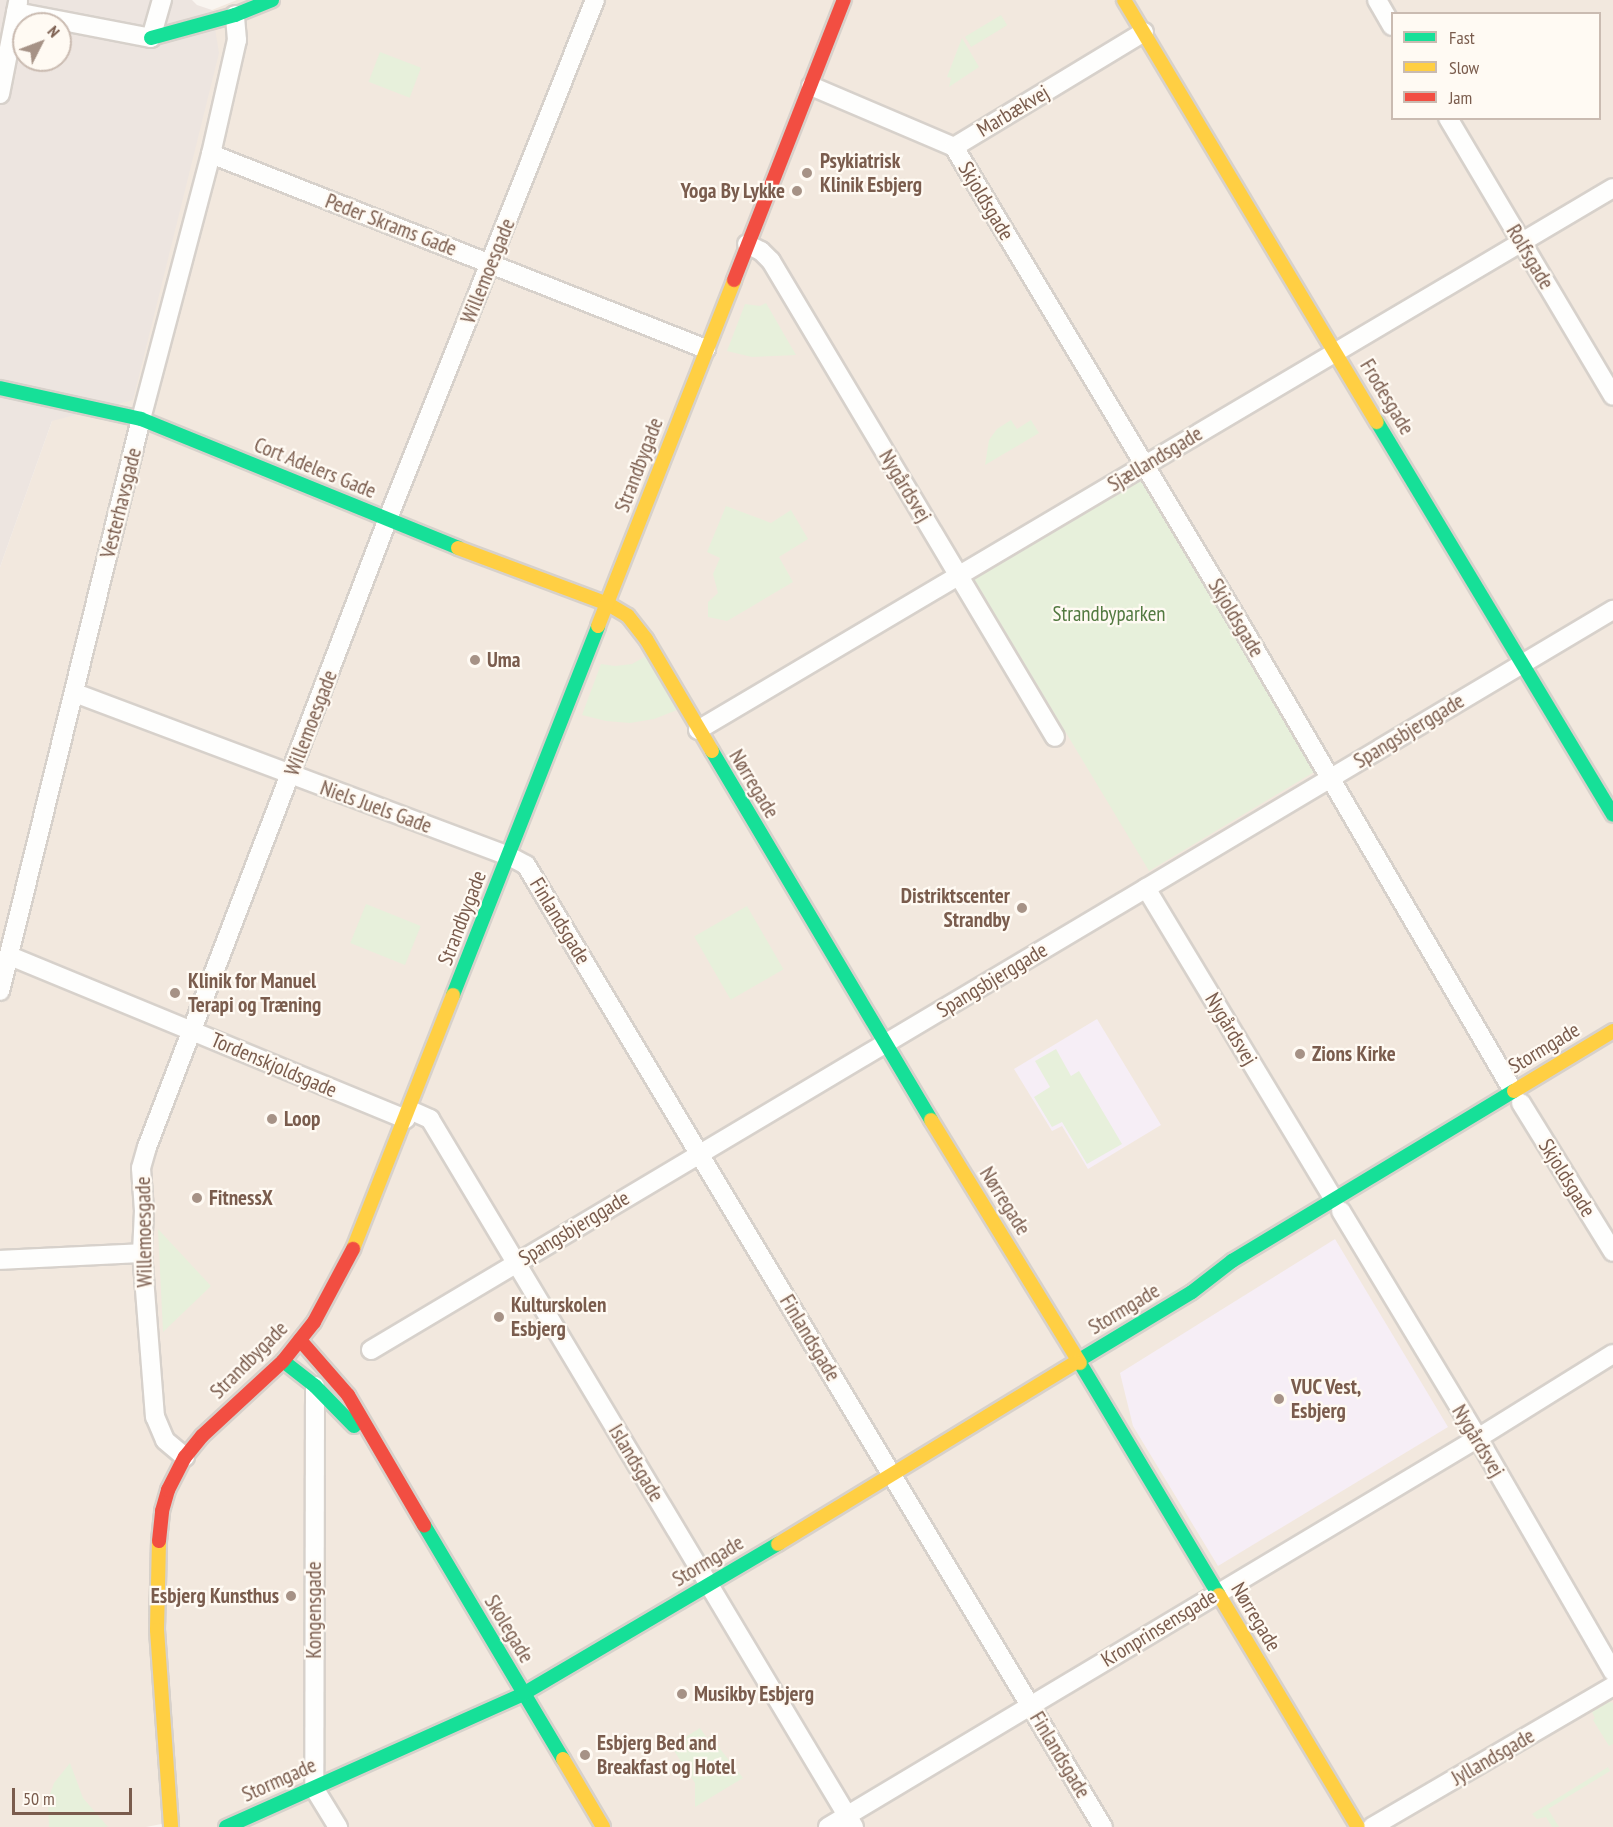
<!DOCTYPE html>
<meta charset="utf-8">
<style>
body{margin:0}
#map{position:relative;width:1613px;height:1827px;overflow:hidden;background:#f9f5f0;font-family:"PT Sans Narrow",sans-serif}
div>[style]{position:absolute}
.residential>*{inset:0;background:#f2e8de}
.industrial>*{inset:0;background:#ede5e0}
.education>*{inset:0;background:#f6eef6}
.green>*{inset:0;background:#e7f0db;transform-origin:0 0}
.roads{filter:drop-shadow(2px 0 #d7d1cb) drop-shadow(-2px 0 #d7d1cb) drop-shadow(0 2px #d7d1cb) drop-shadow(0 -2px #d7d1cb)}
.street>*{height:18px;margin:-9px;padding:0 9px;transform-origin:9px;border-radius:9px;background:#fefefd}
.fast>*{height:14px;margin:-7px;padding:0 7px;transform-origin:7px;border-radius:7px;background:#16e098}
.slow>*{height:14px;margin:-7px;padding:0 7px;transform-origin:7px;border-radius:7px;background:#ffcf43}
.jam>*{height:14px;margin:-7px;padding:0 7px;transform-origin:7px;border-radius:7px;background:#f24e42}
.dots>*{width:16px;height:16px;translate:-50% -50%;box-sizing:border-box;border:3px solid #fffaf3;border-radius:50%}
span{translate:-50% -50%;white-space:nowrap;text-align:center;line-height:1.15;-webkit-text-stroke:4.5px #fffaf3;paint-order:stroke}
.street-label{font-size:21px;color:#7a5c4d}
.poi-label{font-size:21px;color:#7a5c4d;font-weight:700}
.left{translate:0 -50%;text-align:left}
.right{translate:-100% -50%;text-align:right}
.park-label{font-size:21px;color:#537a41}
.legend{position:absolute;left:1391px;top:12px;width:210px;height:108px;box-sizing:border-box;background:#fffaf3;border:2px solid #cabbb1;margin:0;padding:8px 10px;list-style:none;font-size:18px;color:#7a5c4d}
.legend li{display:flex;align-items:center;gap:12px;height:30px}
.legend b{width:30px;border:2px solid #cabbb1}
.north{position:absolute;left:12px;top:12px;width:60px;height:60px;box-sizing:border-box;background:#fffaf3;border:2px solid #cabbb1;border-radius:50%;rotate:48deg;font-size:16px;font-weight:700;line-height:24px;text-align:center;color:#7a5c4d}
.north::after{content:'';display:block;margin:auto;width:21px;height:27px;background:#a69286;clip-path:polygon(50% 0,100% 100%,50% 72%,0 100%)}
.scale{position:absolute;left:12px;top:1788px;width:120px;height:27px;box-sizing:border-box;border:3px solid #7a5c4d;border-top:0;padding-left:8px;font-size:18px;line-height:21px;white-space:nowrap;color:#7a5c4d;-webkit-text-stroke:4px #fffaf3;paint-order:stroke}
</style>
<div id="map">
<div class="residential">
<div style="clip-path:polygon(evenodd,237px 0,1613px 0,1613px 1827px,178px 1827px,177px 1821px,146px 1827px,0 1827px,0 567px,52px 421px,212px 10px,237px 0,1392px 14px,1600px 14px,1600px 118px,1392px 118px,1392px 14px)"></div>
</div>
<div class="industrial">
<div style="clip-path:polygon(evenodd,0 0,192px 0,197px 5px,212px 10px,219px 53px,133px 400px,52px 421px,0 567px,0 0,24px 24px,60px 24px,60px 60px,24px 60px,24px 24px)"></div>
</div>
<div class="education">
<div style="clip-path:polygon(1097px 1019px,1161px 1125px,1088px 1169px,1062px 1126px,1052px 1131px,1014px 1069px)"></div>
<div style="clip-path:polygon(1335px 1239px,1448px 1427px,1218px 1566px,1133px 1426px,1120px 1373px)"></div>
</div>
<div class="green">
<div style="left:1001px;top:15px;width:12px;height:42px;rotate:59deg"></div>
<div style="clip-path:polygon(962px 38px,979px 67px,949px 87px,951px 78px,947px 77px)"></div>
<div style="left:380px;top:52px;width:44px;height:32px;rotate:21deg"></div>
<div style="clip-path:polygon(766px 303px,796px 355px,752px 357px,727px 351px,745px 304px,760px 306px)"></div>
<div style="clip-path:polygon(1011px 420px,1017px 429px,1031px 420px,1039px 433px,985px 465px,989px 440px,997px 429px)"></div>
<div style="left:1141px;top:477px;width:342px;height:196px;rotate:59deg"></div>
<div style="clip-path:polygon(726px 506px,771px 523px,791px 510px,808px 539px,779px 557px,793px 582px,727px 621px,708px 617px,708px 602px,718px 593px,713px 574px,720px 558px,707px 552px)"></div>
<div style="clip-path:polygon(648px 655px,677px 710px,654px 719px,630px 723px,606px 721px,582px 715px,601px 664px,615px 666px,632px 664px)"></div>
<div style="left:366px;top:904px;width:59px;height:42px;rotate:22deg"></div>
<div style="left:747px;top:906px;width:73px;height:61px;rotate:60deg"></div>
<div style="clip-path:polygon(1056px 1049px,1071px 1076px,1079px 1071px,1122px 1144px,1087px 1164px,1062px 1122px,1052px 1127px,1034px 1097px,1050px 1087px,1035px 1061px)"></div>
<div style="clip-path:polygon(158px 1229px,211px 1286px,163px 1332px)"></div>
<div style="clip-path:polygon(1609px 1702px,1613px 1703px,1613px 1744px,1609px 1746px,1593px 1720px,1595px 1718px,1592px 1712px)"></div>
<div style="clip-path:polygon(700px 1728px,707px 1738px,710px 1736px,743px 1778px,695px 1807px,695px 1783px,671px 1746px)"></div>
<div style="clip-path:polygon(70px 1763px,83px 1798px,108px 1827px,49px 1827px,48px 1800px,54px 1783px)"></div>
<div style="clip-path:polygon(1608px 1767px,1610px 1771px,1548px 1809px,1559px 1827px,1552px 1827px,1546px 1817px,1537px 1819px,1532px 1814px)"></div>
</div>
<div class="roads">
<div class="street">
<div style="left:1377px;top:0;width:30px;rotate:60deg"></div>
<div style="left:16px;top:12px;width:137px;rotate:10.9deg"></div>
<div style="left:151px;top:38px;width:40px;rotate:-74deg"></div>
<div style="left:811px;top:86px;width:155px;rotate:23.1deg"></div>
<div style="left:954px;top:147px;width:222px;rotate:-31.2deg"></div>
<div style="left:0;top:94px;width:94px;rotate:-78.9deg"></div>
<div style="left:1448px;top:118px;width:323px;rotate:59.3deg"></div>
<div style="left:954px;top:147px;width:568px;rotate:59.05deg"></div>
<div style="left:1246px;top:634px;width:529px;rotate:59.7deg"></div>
<div style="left:211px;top:154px;width:532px;rotate:21.5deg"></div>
<div style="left:747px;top:244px;width:16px;rotate:27deg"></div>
<div style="left:761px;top:251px;width:14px;rotate:45deg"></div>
<div style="left:771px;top:261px;width:554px;rotate:59.18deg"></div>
<div style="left:75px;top:693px;width:464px;rotate:20.6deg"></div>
<div style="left:509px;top:856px;width:19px;rotate:28deg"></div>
<div style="left:526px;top:865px;width:1122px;rotate:59.05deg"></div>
<div style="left:698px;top:730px;width:1063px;rotate:-30.64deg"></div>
<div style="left:1146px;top:888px;width:364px;rotate:58.9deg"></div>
<div style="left:10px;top:956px;width:428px;rotate:22.4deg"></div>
<div style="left:0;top:991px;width:589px;rotate:-76.15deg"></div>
<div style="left:141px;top:419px;width:274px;rotate:-75.2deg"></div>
<div style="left:211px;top:154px;width:117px;rotate:-77.2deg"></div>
<div style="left:237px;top:40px;width:25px;rotate:-95deg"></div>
<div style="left:1521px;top:1103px;width:175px;rotate:58.3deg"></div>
<div style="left:410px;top:1110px;width:22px;rotate:24deg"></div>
<div style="left:430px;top:1119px;width:825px;rotate:59.08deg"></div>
<div style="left:1341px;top:1211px;width:265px;rotate:58.9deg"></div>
<div style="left:1478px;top:1438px;width:270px;rotate:60deg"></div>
<div style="left:0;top:1260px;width:142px;rotate:-2.8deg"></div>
<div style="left:371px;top:1350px;width:1446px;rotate:-30.79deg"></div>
<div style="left:315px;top:1386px;width:402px;rotate:90.1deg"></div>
<div style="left:314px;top:1788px;width:46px;rotate:58.4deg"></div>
<div style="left:185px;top:1457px;width:26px;rotate:-140deg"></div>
<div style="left:165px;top:1440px;width:25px;rotate:-113deg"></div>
<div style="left:155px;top:1417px;width:165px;rotate:-94.5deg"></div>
<div style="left:142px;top:1253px;width:42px;rotate:-87.3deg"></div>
<div style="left:144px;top:1211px;width:43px;rotate:-94deg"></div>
<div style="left:141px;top:1168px;width:22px;rotate:-74deg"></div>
<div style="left:147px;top:1147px;width:670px;rotate:-69.02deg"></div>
<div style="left:387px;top:521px;width:561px;rotate:-68.24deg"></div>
<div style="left:828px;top:1827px;width:758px;rotate:-30.9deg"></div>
<div style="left:1478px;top:1438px;width:159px;rotate:-31.9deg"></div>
<div style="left:1372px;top:1827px;width:279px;rotate:-30.3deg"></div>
</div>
<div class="fast">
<div style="left:151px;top:38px;width:87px;rotate:-15.3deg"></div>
<div style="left:235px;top:15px;width:40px;rotate:-22deg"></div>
<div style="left:0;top:388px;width:144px;rotate:12.4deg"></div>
<div style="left:141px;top:419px;width:342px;rotate:22.1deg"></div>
<div style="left:1377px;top:422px;width:458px;rotate:59deg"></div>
<div style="left:712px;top:751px;width:429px;rotate:59.3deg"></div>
<div style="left:453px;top:995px;width:396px;rotate:-68.5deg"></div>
<div style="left:283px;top:1361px;width:41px;rotate:38deg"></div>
<div style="left:315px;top:1386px;width:56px;rotate:45.7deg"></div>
<div style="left:1076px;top:1362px;width:135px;rotate:-31.1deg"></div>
<div style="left:1192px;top:1292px;width:51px;rotate:-37.8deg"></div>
<div style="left:1232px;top:1261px;width:329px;rotate:-31.1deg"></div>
<div style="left:1080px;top:1363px;width:270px;rotate:59.1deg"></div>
<div style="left:424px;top:1525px;width:272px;rotate:59.3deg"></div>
<div style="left:226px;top:1827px;width:325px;rotate:-24.1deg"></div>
<div style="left:523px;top:1694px;width:296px;rotate:-30.5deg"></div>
</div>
<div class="slow">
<div style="left:1124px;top:0;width:492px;rotate:59.1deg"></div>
<div style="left:458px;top:548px;width:160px;rotate:20.5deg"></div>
<div style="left:608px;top:604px;width:23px;rotate:31deg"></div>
<div style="left:628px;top:616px;width:29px;rotate:52deg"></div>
<div style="left:646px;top:639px;width:130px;rotate:59.5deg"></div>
<div style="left:598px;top:626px;width:372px;rotate:-68.5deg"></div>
<div style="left:1514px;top:1091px;width:116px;rotate:-31.2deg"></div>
<div style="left:931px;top:1120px;width:285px;rotate:58.5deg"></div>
<div style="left:353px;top:1249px;width:273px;rotate:-68.5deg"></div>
<div style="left:159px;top:1541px;width:89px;rotate:91.3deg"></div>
<div style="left:157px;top:1630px;width:197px;rotate:85.9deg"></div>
<div style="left:778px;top:1544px;width:349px;rotate:-31.4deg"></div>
<div style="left:1219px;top:1595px;width:270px;rotate:59.1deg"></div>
<div style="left:563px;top:1759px;width:79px;rotate:59.5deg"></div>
</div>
<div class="jam">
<div style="left:734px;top:280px;width:301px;rotate:-68.6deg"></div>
<div style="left:300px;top:1340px;width:73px;rotate:48.9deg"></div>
<div style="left:348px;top:1395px;width:151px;rotate:59.7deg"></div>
<div style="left:159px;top:1541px;width:30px;rotate:-84deg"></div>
<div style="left:162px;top:1511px;width:22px;rotate:-74deg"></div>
<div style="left:168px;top:1490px;width:37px;rotate:-63deg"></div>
<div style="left:185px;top:1457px;width:27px;rotate:-51deg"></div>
<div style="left:202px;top:1436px;width:110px;rotate:-42.8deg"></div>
<div style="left:283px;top:1361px;width:50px;rotate:-51.5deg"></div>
<div style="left:314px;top:1322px;width:83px;rotate:-61.9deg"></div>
</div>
</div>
<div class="dots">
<div style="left:807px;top:173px;background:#a69286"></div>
<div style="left:797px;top:191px;background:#a69286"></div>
<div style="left:475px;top:660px;background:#a69286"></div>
<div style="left:1022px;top:908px;background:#a69286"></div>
<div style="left:175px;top:993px;background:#a69286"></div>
<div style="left:1300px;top:1054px;background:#a69286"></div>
<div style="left:272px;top:1119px;background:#a69286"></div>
<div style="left:197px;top:1198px;background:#a69286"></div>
<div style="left:499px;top:1317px;background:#a69286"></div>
<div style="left:1279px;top:1399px;background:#a69286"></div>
<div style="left:291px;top:1596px;background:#a69286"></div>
<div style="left:682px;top:1694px;background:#a69286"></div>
<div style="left:585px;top:1755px;background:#a69286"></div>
</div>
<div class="street-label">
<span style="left:1013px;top:111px;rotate:-31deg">Marbækvej</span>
<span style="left:986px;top:201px;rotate:59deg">Skjoldsgade</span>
<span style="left:391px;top:225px;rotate:21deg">Peder Skrams Gade</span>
<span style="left:1530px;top:257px;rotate:59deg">Rolfsgade</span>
<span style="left:488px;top:271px;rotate:-68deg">Willemoesgade</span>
<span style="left:1387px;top:397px;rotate:59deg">Frodesgade</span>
<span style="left:1155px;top:459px;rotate:-31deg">Sjællandsgade</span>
<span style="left:639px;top:465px;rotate:-69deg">Strandbygade</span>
<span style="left:315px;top:468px;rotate:22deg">Cort Adelers Gade</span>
<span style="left:905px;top:486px;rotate:59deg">Nygårdsvej</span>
<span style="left:121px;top:503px;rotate:-76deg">Vesterhavsgade</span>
<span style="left:1236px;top:618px;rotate:59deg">Skjoldsgade</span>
<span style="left:311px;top:723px;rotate:-69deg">Willemoesgade</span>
<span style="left:1409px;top:731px;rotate:-31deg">Spangsbjerggade</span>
<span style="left:754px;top:784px;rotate:59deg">Nørregade</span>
<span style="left:376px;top:807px;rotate:20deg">Niels Juels Gade</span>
<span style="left:462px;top:918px;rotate:-69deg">Strandbygade</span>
<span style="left:560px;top:921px;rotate:59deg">Finlandsgade</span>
<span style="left:992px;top:980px;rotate:-31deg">Spangsbjerggade</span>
<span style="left:1231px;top:1029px;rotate:59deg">Nygårdsvej</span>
<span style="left:1544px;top:1048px;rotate:-31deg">Stormgade</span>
<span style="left:274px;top:1065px;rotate:23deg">Tordenskjoldsgade</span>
<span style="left:1567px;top:1178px;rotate:58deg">Skjoldsgade</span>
<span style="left:1005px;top:1201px;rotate:58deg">Nørregade</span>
<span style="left:574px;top:1228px;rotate:-31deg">Spangsbjerggade</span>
<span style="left:144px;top:1232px;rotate:-91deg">Willemoesgade</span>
<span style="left:1124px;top:1309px;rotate:-31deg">Stormgade</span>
<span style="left:810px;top:1338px;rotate:59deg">Finlandsgade</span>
<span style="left:249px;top:1360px;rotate:-45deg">Strandbygade</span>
<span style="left:1478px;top:1441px;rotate:59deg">Nygårdsvej</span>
<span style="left:636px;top:1463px;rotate:59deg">Islandsgade</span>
<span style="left:708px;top:1561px;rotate:-31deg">Stormgade</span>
<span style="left:314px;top:1610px;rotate:-90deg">Kongensgade</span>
<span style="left:1256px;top:1617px;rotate:59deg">Nørregade</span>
<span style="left:1159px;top:1628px;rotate:-31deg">Kronprinsensgade</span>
<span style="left:509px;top:1629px;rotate:59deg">Skolegade</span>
<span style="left:1060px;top:1755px;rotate:59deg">Finlandsgade</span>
<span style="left:1493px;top:1757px;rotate:-30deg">Jyllandsgade</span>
<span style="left:279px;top:1780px;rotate:-24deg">Stormgade</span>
</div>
<div class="poi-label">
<span class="left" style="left:820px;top:173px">Psykiatrisk<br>Klinik Esbjerg</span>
<span class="right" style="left:785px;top:191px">Yoga By Lykke</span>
<span class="left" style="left:487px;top:660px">Uma</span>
<span class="right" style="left:1010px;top:908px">Distriktscenter<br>Strandby</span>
<span class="left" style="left:188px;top:993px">Klinik for Manuel<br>Terapi og Træning</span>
<span class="left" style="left:1312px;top:1054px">Zions Kirke</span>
<span class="left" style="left:284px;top:1119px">Loop</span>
<span class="left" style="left:209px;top:1198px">FitnessX</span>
<span class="left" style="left:511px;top:1317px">Kulturskolen<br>Esbjerg</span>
<span class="left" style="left:1291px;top:1399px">VUC Vest,<br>Esbjerg</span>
<span class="right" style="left:279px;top:1596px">Esbjerg Kunsthus</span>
<span class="left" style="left:694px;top:1694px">Musikby Esbjerg</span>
<span class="left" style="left:597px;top:1755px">Esbjerg Bed and<br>Breakfast og Hotel</span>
</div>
<div class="park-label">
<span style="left:1109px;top:614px">Strandbyparken</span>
</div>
<ul class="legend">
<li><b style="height:8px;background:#16e098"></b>Fast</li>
<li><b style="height:8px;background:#ffcf43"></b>Slow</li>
<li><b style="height:8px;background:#f24e42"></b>Jam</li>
</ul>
<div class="north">N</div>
<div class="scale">50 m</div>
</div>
